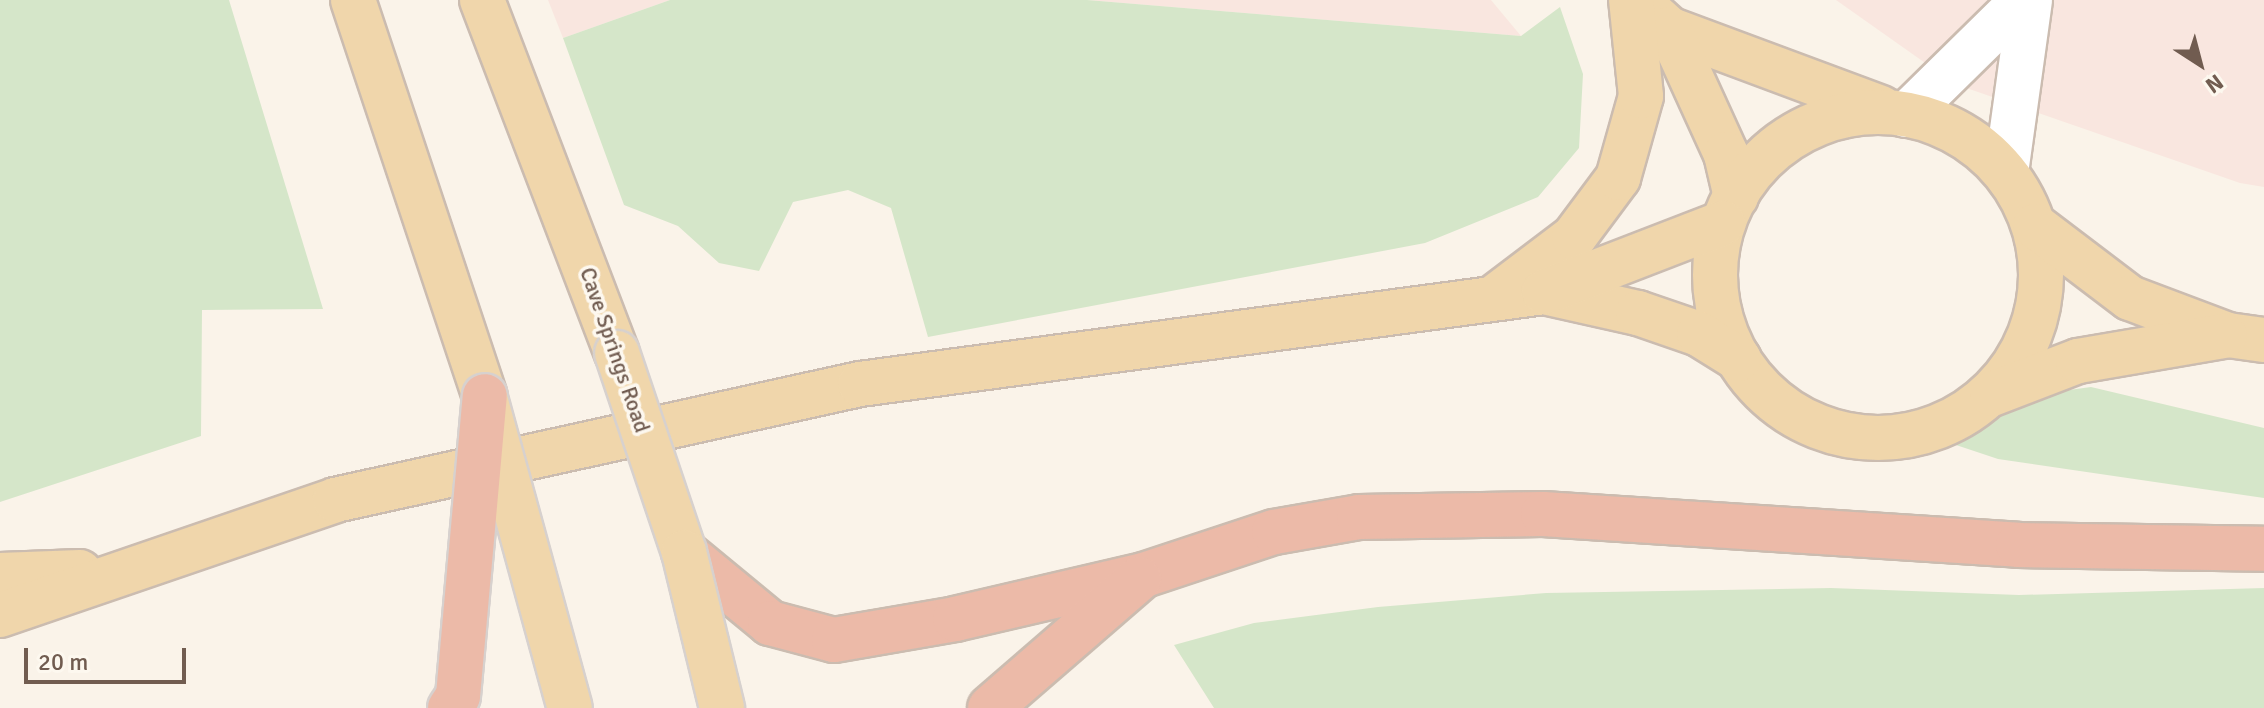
<!DOCTYPE html>
<style>
body{margin:0}
#map{position:relative;width:2264px;height:708px;overflow:hidden;background:#faf3e9;font-family:Signika,sans-serif}
div>[style]{position:absolute}
.commercial>*{inset:0;background:#f9e6df}
.green>*{inset:0;background:#d5e6c9}
.roads{filter:drop-shadow(2px 0 #cbbcb0) drop-shadow(-2px 0 #cbbcb0) drop-shadow(0 2px #cbbcb0) drop-shadow(0 -2px #cbbcb0)}
.minor>*{height:44px;margin:-22px;padding:0 22px;transform-origin:22px;border-radius:22px;background:#fff}
.major>*{height:44px;margin:-22px;padding:0 22px;transform-origin:22px;border-radius:22px;background:#f0d6ab}
.major>.ring{margin:-22px;padding:0;box-sizing:content-box;background:none;border:44px solid #f0d6ab;border-radius:50%}
.highway>*{height:44px;margin:-22px;padding:0 22px;transform-origin:22px;border-radius:22px;background:#ecbaa8}
.bridges{filter:drop-shadow(2px 0 #d7d1ce) drop-shadow(-2px 0 #d7d1ce) drop-shadow(0 2px #d7d1ce) drop-shadow(0 -2px #d7d1ce)}
.major-bridge>*{height:44px;margin:-22px;padding:0 22px;transform-origin:22px;border-radius:22px;background:#f0d6ab}
.highway-bridge>*{height:44px;margin:-22px;padding:0 22px;transform-origin:22px;border-radius:22px;background:#ecbaa8}
span{translate:-50% -50%;white-space:nowrap;text-align:center;line-height:1.15;-webkit-text-stroke:7px #fdf8ef;paint-order:stroke}
.street-label{font-size:22px;color:#715c50}
.north{position:absolute;left:2160px;top:24px;width:80px;height:80px;-webkit-text-stroke:6px #fdf8ef;paint-order:stroke;rotate:144deg;font-size:22px;font-weight:700;line-height:32px;text-align:center;color:#715c50}
.north::after{content:'';display:block;margin:auto;width:28px;height:36px;background:#715c50;clip-path:polygon(50% 0,100% 100%,50% 72%,0 100%)}
.scale{position:absolute;left:24px;top:648px;width:162px;height:36px;box-sizing:border-box;border:4px solid #715c50;border-top:0;padding-left:10px;font-size:24px;line-height:28px;white-space:nowrap;color:#715c50;-webkit-text-stroke:6px #fdf8ef;paint-order:stroke}
</style>
<div id="map">
<div class="commercial">
<div style="clip-path:polygon(548px 0,670px 0,563px 38px)"></div>
<div style="clip-path:polygon(1087px 0,1491px 0,1521px 36px)"></div>
<div style="clip-path:polygon(1836px 0,2264px 0,2264px 187px,2240px 183px,1955px 84px)"></div>
</div>
<div class="green">
<div style="clip-path:polygon(0 0,229px 0,323px 309px,202px 310px,201px 436px,0 502px)"></div>
<div style="clip-path:polygon(670px 0,1087px 0,1521px 36px,1560px 7px,1583px 74px,1579px 148px,1538px 197px,1425px 243px,928px 337px,891px 208px,848px 190px,793px 202px,759px 271px,719px 263px,678px 226px,624px 205px,563px 38px)"></div>
<div style="clip-path:polygon(2091px 387px,2264px 428px,2264px 498px,1998px 459px,1920px 433px,2017px 397px)"></div>
<div style="clip-path:polygon(1831px 588px,2019px 595px,2264px 588px,2264px 708px,1214px 708px,1174px 645px,1254px 623px,1378px 607px,1546px 593px)"></div>
</div>
<div class="roads">
<div class="minor">
<div style="left:1906px;top:115px;width:164px;rotate:-44.5deg"></div>
<div style="left:2006px;top:173px;width:175px;rotate:-82.1deg"></div>
</div>
<div class="major">
<div style="left:353px;top:0;width:417px;rotate:71.6deg"></div>
<div style="left:482px;top:0;width:378px;rotate:69.1deg"></div>
<div style="left:1637px;top:0;width:43px;rotate:42.2deg"></div>
<div style="left:1669px;top:29px;width:226px;rotate:20.4deg"></div>
<div style="left:1669px;top:29px;width:137px;rotate:65.5deg"></div>
<div style="left:1726px;top:154px;width:44px;rotate:76.9deg"></div>
<div class="ring" style="left:1715px;top:112px;width:282px;height:282px"></div>
<div style="left:2035px;top:226px;width:119px;rotate:37.2deg"></div>
<div style="left:2130px;top:298px;width:105px;rotate:20.7deg"></div>
<div style="left:2228px;top:335px;width:36px;rotate:8deg"></div>
<div style="left:1544px;top:292px;width:96px;rotate:12.6deg"></div>
<div style="left:1638px;top:313px;width:65px;rotate:19deg"></div>
<div style="left:1699px;top:334px;width:47px;rotate:32deg"></div>
<div style="left:1496px;top:296px;width:98px;rotate:-37.1deg"></div>
<div style="left:1574px;top:237px;width:74px;rotate:-53.3deg"></div>
<div style="left:1618px;top:178px;width:85px;rotate:-74.3deg"></div>
<div style="left:1641px;top:96px;width:97px;rotate:-95.9deg"></div>
<div style="left:1992px;top:394px;width:92px;rotate:-21deg"></div>
<div style="left:2078px;top:361px;width:149px;rotate:-9.7deg"></div>
<div style="left:0;top:575px;width:80px;rotate:-2.1deg"></div>
<div style="left:0;top:615px;width:354px;rotate:-18.9deg"></div>
<div style="left:335px;top:500px;width:538px;rotate:-12.46deg"></div>
<div style="left:860px;top:384px;width:690px;rotate:-7.66deg"></div>
<div style="left:1544px;top:292px;width:192px;rotate:-21.1deg"></div>
</div>
<div class="highway">
<div style="left:684px;top:552px;width:112px;rotate:39.5deg"></div>
<div style="left:770px;top:623px;width:66px;rotate:14.9deg"></div>
<div style="left:834px;top:640px;width:123px;rotate:-9.8deg"></div>
<div style="left:955px;top:619px;width:194px;rotate:-13.1deg"></div>
<div style="left:1144px;top:575px;width:137px;rotate:-18.3deg"></div>
<div style="left:1274px;top:532px;width:86px;rotate:-10deg"></div>
<div style="left:1359px;top:517px;width:184px;rotate:-0.9deg"></div>
<div style="left:1543px;top:514px;width:476px;rotate:3.7deg"></div>
<div style="left:2018px;top:545px;width:246px;rotate:0.9deg"></div>
<div style="left:990px;top:708px;width:197px;rotate:-40.9deg"></div>
</div>
</div>
<div class="bridges">
<div class="major-bridge">
<div style="left:617px;top:353px;width:210px;rotate:71.4deg"></div>
<div style="left:684px;top:552px;width:161px;rotate:76.3deg"></div>
<div style="left:485px;top:398px;width:321px;rotate:74.7deg"></div>
</div>
<div class="highway-bridge">
<div style="left:450px;top:708px;width:14px;rotate:-56deg"></div>
<div style="left:458px;top:696px;width:301px;rotate:-84.9deg"></div>
</div>
</div>
<div class="street-label">
<span style="left:615px;top:350px;rotate:71deg">Cave Springs Road</span>
</div>
<div class="north">N</div>
<div class="scale">20 m</div>
</div>
